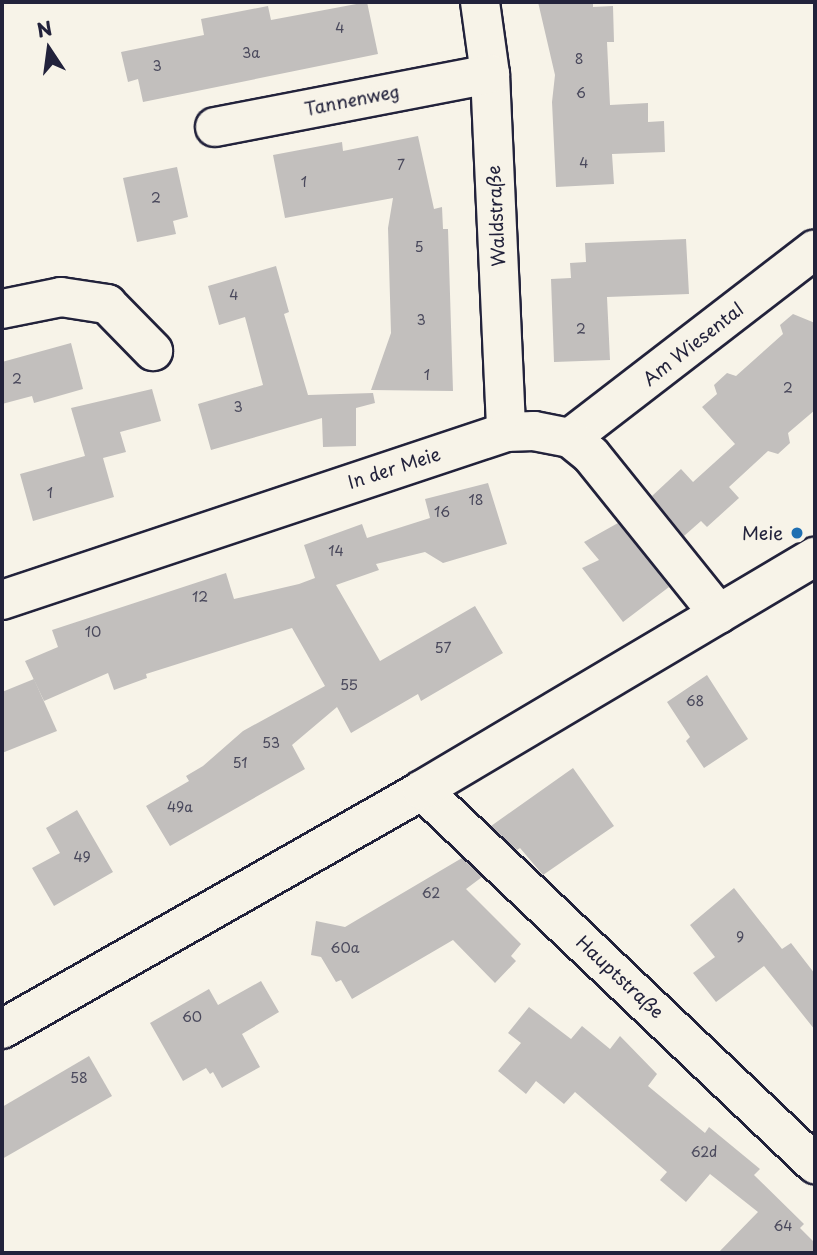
<!DOCTYPE html>
<meta charset="utf-8">
<style>
body{margin:0}
#map{position:relative;width:817px;height:1255px;overflow:hidden;background:#f7f3e8;font-family:"Playpen Sans",sans-serif}
div>[style]{position:absolute}
.building>*{inset:0;background:#c2bfbd}
.roads{filter:drop-shadow(2px 0 #22223b) drop-shadow(-2px 0 #22223b) drop-shadow(0 2px #22223b) drop-shadow(0 -2px #22223b)}
.minor>*{height:38px;margin:-19px;padding:0 19px;transform-origin:19px;border-radius:19px;background:#f7f3e8}
.major>*{height:38px;margin:-19px;padding:0 19px;transform-origin:19px;border-radius:19px;background:#f7f3e8}
.dots>*{width:19px;height:19px;translate:-50% -50%;box-sizing:border-box;border:4px solid #f7f3e8;border-radius:50%}
span{translate:-50% -50%;white-space:nowrap;text-align:center;line-height:1.15;-webkit-text-stroke:5px #f7f3e8;paint-order:stroke}
.number-label{font-size:14px;color:#4a495c}
.number-label span{-webkit-text-stroke-width:0}
.street-label{font-size:18px;color:#22223b}
.poi-label{font-size:18px;color:#22223b}
.right{translate:-100% -50%;text-align:right}
.frame{position:absolute;inset:0;border:4px solid #22223b;pointer-events:none}
.north{position:absolute;left:14px;top:14px;width:70px;height:70px;-webkit-text-stroke:5px #f7f3e8;paint-order:stroke;rotate:347deg;font-size:19px;font-weight:700;line-height:28px;text-align:center;color:#22223b}
.north::after{content:'';display:block;margin:auto;width:24px;height:32px;background:#22223b;clip-path:polygon(50% 0,100% 100%,50% 72%,0 100%)}
</style>
<div id="map">
<div class="building">
<div style="clip-path:polygon(367px 2px,378px 54px,143px 102px,138px 79px,128px 82px,121px 52px,204px 35px,201px 19px,268px 6px,271px 20px)"></div>
<div style="clip-path:polygon(538px 2px,593px 2px,593px 7px,613px 6px,614px 42px,607px 42px,610px 105px,648px 103px,648px 122px,664px 121px,665px 152px,612px 154px,614px 184px,556px 187px,552px 102px,555px 75px)"></div>
<div style="clip-path:polygon(418px 136px,434px 209px,442px 207px,443px 229px,448px 229px,453px 391px,371px 390px,391px 333px,388px 228px,393px 198px,285px 218px,273px 155px,342px 142px,343px 151px)"></div>
<div style="clip-path:polygon(177px 167px,188px 217px,173px 221px,176px 234px,137px 242px,123px 178px)"></div>
<div style="clip-path:polygon(686px 239px,689px 294px,607px 297px,610px 360px,554px 362px,551px 279px,571px 278px,570px 263px,586px 262px,585px 243px)"></div>
<div style="clip-path:polygon(276px 266px,289px 312px,284px 314px,308px 395px,373px 393px,375px 403px,356px 408px,356px 446px,323px 447px,322px 418px,211px 450px,198px 404px,263px 385px,245px 317px,219px 325px,208px 286px)"></div>
<div style="clip-path:polygon(793px 314px,815px 323px,815px 410px,788px 433px,790px 443px,778px 454px,768px 451px,729px 487px,739px 498px,707px 527px,701px 521px,684px 536px,652px 496px,681px 469px,693px 482px,735px 444px,702px 407px,717px 394px,714px 385px,727px 373px,736px 376px,783px 334px,780px 325px)"></div>
<div style="clip-path:polygon(71px 343px,83px 389px,34px 403px,32px 396px,2px 404px,2px 362px)"></div>
<div style="clip-path:polygon(152px 389px,161px 421px,120px 432px,126px 452px,103px 458px,114px 497px,33px 521px,20px 474px,85px 456px,71px 408px)"></div>
<div style="clip-path:polygon(488px 483px,507px 544px,443px 563px,425px 552px,376px 564px,379px 570px,336px 585px,380px 661px,475px 606px,503px 653px,421px 701px,418px 694px,351px 733px,337px 707px,292px 745px,305px 769px,170px 846px,146px 806px,189px 781px,186px 776px,203px 766px,243px 731px,325px 686px,292px 628px,146px 674px,147px 678px,114px 690px,108px 673px,44px 701px,25px 661px,58px 647px,52px 630px,226px 573px,234px 599px,299px 584px,315px 578px,304px 545px,362px 524px,367px 538px,430px 518px,425px 499px)"></div>
<div style="clip-path:polygon(618px 523px,669px 587px,623px 622px,582px 568px,599px 560px,584px 542px)"></div>
<div style="clip-path:polygon(707px 675px,748px 739px,704px 768px,686px 741px,690px 737px,667px 702px)"></div>
<div style="clip-path:polygon(34px 679px,57px 731px,2px 753px,2px 692px)"></div>
<div style="clip-path:polygon(573px 768px,614px 826px,543px 875px,520px 848px,517px 850px,491px 826px)"></div>
<div style="clip-path:polygon(77px 810px,113px 872px,54px 906px,32px 868px,60px 853px,46px 828px)"></div>
<div style="clip-path:polygon(462px 858px,482px 877px,466px 889px,521px 944px,511px 956px,516px 961px,495px 983px,453px 940px,352px 999px,341px 980px,336px 982px,321px 957px,311px 955px,316px 921px,345px 927px)"></div>
<div style="clip-path:polygon(734px 888px,782px 949px,791px 943px,815px 974px,815px 1030px,764px 966px,716px 1002px,693px 973px,715px 957px,690px 925px)"></div>
<div style="clip-path:polygon(261px 981px,279px 1012px,242px 1034px,260px 1067px,222px 1088px,213px 1072px,210px 1074px,206px 1068px,183px 1081px,150px 1023px,209px 989px,218px 1005px)"></div>
<div style="clip-path:polygon(529px 1007px,571px 1039px,582px 1026px,610px 1049px,620px 1036px,657px 1074px,648px 1086px,705px 1133px,709px 1127px,760px 1169px,754px 1175px,804px 1224px,800px 1228px,815px 1243px,815px 1253px,718px 1253px,758px 1212px,710px 1174px,686px 1202px,660px 1180px,667px 1172px,575px 1092px,564px 1104px,536px 1081px,526px 1094px,498px 1071px,521px 1043px,508px 1033px)"></div>
<div style="clip-path:polygon(89px 1056px,112px 1096px,2px 1159px,2px 1107px)"></div>
</div>
<div class="roads">
<div class="minor">
<div style="left:480px;top:2px;width:73px;rotate:82.1deg"></div>
<div style="left:490px;top:74px;width:358px;rotate:87.4deg"></div>
<div style="left:215px;top:127px;width:280px;rotate:-10.9deg"></div>
<div style="left:2px;top:309px;width:60px;rotate:-11.5deg"></div>
<div style="left:61px;top:297px;width:47px;rotate:8.7deg"></div>
<div style="left:107px;top:304px;width:66px;rotate:45.6deg"></div>
<div style="left:570px;top:438px;width:309px;rotate:-37.6deg"></div>
<div style="left:2px;top:600px;width:531px;rotate:-18.43deg"></div>
<div style="left:506px;top:432px;width:28px;rotate:-2deg"></div>
<div style="left:534px;top:431px;width:37px;rotate:11deg"></div>
<div style="left:570px;top:438px;width:27px;rotate:39deg"></div>
<div style="left:591px;top:455px;width:204px;rotate:51.2deg"></div>
<div style="left:422px;top:790px;width:543px;rotate:43.58deg"></div>
</div>
<div class="major">
<div style="left:2px;top:1029px;width:483px;rotate:-29.6deg"></div>
<div style="left:422px;top:790px;width:457px;rotate:-30.7deg"></div>
</div>
</div>
<div class="dots">
<div style="left:797px;top:533px;background:#1f6fb2"></div>
</div>
<div class="number-label">
<span style="left:340px;top:28px">4</span>
<span style="left:251px;top:53px">3a</span>
<span style="left:579px;top:59px">8</span>
<span style="left:157px;top:66px">3</span>
<span style="left:581px;top:93px">6</span>
<span style="left:584px;top:163px">4</span>
<span style="left:401px;top:165px">7</span>
<span style="left:304px;top:182px">1</span>
<span style="left:156px;top:198px">2</span>
<span style="left:419px;top:247px">5</span>
<span style="left:234px;top:295px">4</span>
<span style="left:421px;top:320px">3</span>
<span style="left:581px;top:329px">2</span>
<span style="left:427px;top:375px">1</span>
<span style="left:17px;top:379px">2</span>
<span style="left:788px;top:388px">2</span>
<span style="left:238px;top:407px">3</span>
<span style="left:50px;top:493px">1</span>
<span style="left:476px;top:500px">18</span>
<span style="left:442px;top:512px">16</span>
<span style="left:336px;top:551px">14</span>
<span style="left:200px;top:597px">12</span>
<span style="left:93px;top:632px">10</span>
<span style="left:443px;top:648px">57</span>
<span style="left:349px;top:685px">55</span>
<span style="left:695px;top:701px">68</span>
<span style="left:271px;top:743px">53</span>
<span style="left:240px;top:763px">51</span>
<span style="left:180px;top:807px">49a</span>
<span style="left:82px;top:857px">49</span>
<span style="left:431px;top:893px">62</span>
<span style="left:740px;top:937px">9</span>
<span style="left:345px;top:948px">60a</span>
<span style="left:192px;top:1017px">60</span>
<span style="left:79px;top:1078px">58</span>
<span style="left:704px;top:1152px">62d</span>
<span style="left:783px;top:1226px">64</span>
</div>
<div class="street-label">
<span style="left:352px;top:100px;rotate:-11deg">Tannenweg</span>
<span style="left:496px;top:216px;rotate:-93deg">Waldstraße</span>
<span style="left:693px;top:344px;rotate:-38deg">Am Wiesental</span>
<span style="left:394px;top:468px;rotate:-18deg">In der Meie</span>
<span style="left:620px;top:977px;rotate:43deg">Hauptstraße</span>
</div>
<div class="poi-label">
<span class="right" style="left:783px;top:533px">Meie</span>
</div>
<div class="frame"></div>
<div class="north">N</div>
</div>
